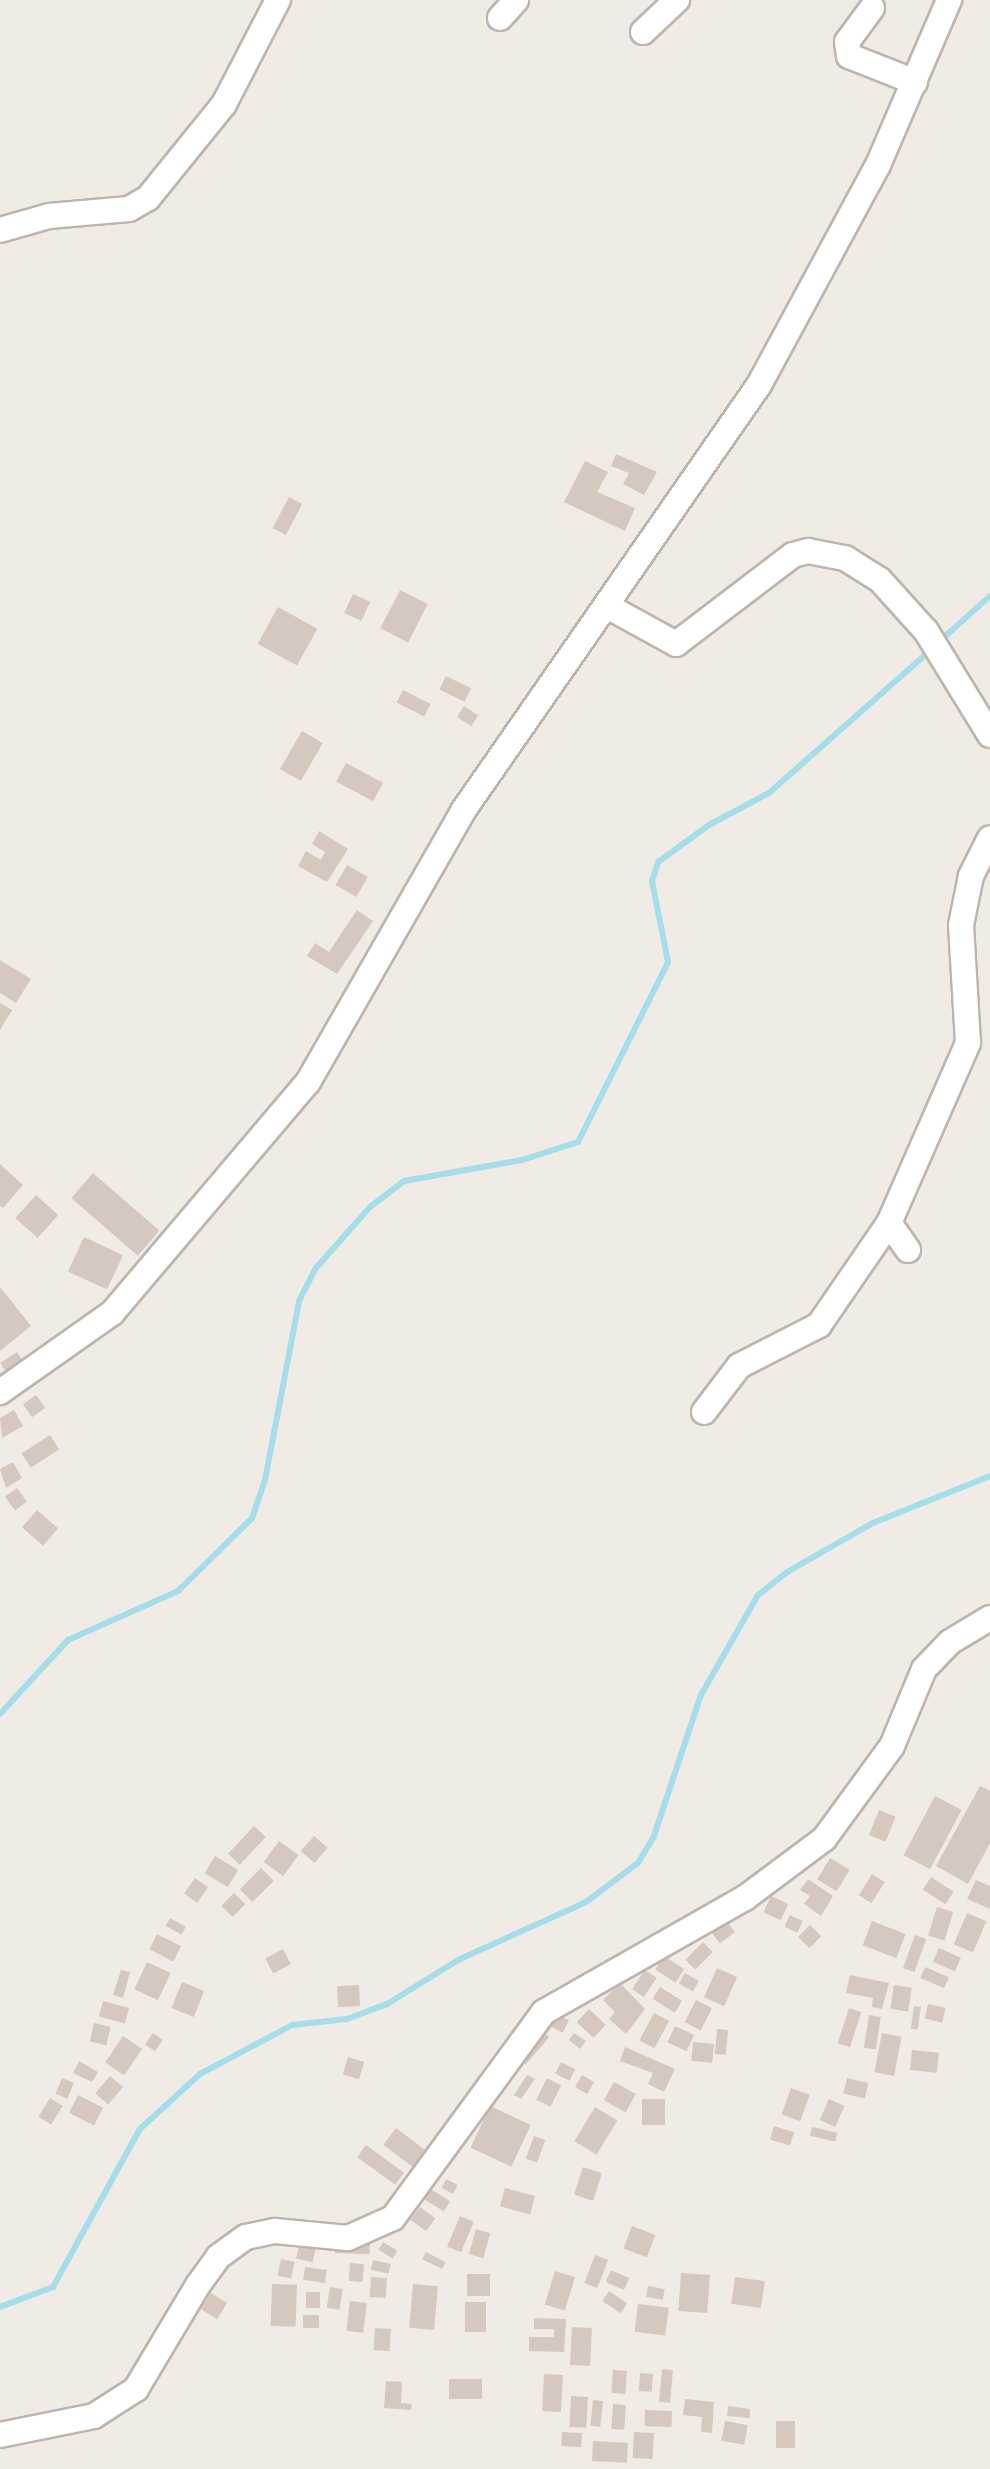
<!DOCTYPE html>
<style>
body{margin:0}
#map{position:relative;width:990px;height:2469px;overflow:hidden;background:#f1ebe6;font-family:Roboto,sans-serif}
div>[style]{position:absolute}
.stream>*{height:6px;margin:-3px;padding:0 3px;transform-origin:3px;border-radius:3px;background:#a5ddeb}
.building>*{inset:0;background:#d5c8bf;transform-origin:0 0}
.roads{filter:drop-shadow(2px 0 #bfb4ac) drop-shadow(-2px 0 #bfb4ac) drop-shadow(0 2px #bfb4ac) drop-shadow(0 -2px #bfb4ac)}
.minor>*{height:24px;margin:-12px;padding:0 12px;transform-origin:12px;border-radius:12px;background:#fff}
span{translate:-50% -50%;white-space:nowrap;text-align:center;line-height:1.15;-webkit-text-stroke:5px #fff;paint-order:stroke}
</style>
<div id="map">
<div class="stream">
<div style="left:940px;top:641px;width:67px;rotate:-42deg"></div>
<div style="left:0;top:1714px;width:100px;rotate:-47.4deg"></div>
<div style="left:68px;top:1640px;width:120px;rotate:-24deg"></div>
<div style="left:178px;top:1591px;width:104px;rotate:-44.6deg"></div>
<div style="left:252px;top:1518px;width:40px;rotate:-71.1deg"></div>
<div style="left:265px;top:1480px;width:182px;rotate:-79.2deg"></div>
<div style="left:299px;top:1301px;width:37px;rotate:-63deg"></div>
<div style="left:316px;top:1268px;width:81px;rotate:-48.5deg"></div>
<div style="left:370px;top:1207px;width:43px;rotate:-37.4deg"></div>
<div style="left:404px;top:1181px;width:120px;rotate:-10.1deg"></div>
<div style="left:522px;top:1160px;width:59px;rotate:-17.8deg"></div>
<div style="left:578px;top:1142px;width:201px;rotate:-63.4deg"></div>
<div style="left:668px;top:962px;width:83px;rotate:-101.2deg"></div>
<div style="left:652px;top:881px;width:20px;rotate:-72deg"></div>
<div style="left:658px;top:862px;width:63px;rotate:-36deg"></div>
<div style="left:709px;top:825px;width:68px;rotate:-28.1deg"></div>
<div style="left:769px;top:793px;width:217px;rotate:-41.5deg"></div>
<div style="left:0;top:2307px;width:57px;rotate:-20.7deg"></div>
<div style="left:53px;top:2287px;width:180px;rotate:-61.2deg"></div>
<div style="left:140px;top:2129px;width:81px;rotate:-42.5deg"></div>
<div style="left:200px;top:2074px;width:104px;rotate:-28deg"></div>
<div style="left:292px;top:2025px;width:55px;rotate:-6.2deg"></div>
<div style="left:347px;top:2019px;width:43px;rotate:-20.6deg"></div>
<div style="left:387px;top:2004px;width:86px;rotate:-31.7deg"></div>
<div style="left:460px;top:1959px;width:138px;rotate:-24.3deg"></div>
<div style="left:586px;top:1902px;width:65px;rotate:-36.9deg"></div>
<div style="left:638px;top:1863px;width:31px;rotate:-59deg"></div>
<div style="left:654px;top:1836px;width:149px;rotate:-71.6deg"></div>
<div style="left:701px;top:1695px;width:115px;rotate:-60.3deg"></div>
<div style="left:758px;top:1595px;width:37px;rotate:-38deg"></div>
<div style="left:787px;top:1572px;width:99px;rotate:-29.7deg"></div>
<div style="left:873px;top:1523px;width:126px;rotate:-21.9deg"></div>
</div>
<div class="building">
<div style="clip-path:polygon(616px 454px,657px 472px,644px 495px,623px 484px,629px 473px,611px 466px)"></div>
<div style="clip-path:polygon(585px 461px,608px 472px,597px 492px,635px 508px,625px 531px,564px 502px)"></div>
<div style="left:289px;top:497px;width:15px;height:35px;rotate:28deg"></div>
<div style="left:400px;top:590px;width:31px;height:43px;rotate:27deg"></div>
<div style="left:353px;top:594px;width:19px;height:21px;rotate:25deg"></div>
<div style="left:278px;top:607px;width:45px;height:42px;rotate:29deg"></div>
<div style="left:446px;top:676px;width:28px;height:15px;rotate:26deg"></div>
<div style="left:403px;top:690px;width:31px;height:14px;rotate:27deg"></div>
<div style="left:464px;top:706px;width:17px;height:13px;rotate:33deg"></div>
<div style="left:302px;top:731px;width:24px;height:44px;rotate:30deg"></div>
<div style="left:346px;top:763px;width:42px;height:21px;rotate:28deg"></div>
<div style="clip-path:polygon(319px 831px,348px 849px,327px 882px,298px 866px,306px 851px,321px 860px,325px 852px,312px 844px)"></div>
<div style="left:347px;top:865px;width:24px;height:23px;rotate:30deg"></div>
<div style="clip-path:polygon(357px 910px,373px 921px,337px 974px,307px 956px,315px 943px,329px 952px)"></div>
<div style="clip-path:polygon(0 960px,31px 979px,16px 1003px,0 993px)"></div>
<div style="clip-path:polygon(0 1003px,12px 1010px,0 1030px)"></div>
<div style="clip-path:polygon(0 1164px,23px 1185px,3px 1208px,0 1206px)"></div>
<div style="left:93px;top:1173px;width:88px;height:33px;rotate:41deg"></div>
<div style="left:36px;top:1195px;width:30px;height:31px;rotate:42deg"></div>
<div style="left:84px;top:1237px;width:43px;height:38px;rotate:25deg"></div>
<div style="clip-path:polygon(0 1287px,31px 1326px,0 1351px)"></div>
<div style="left:17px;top:1352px;width:24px;height:20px;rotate:57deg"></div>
<div style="left:36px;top:1395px;width:16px;height:16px;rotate:55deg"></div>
<div style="clip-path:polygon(14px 1410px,23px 1426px,2px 1438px,0 1418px)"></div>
<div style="left:50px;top:1435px;width:17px;height:34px;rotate:57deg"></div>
<div style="clip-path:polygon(13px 1462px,22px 1478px,6px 1488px,0 1469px)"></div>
<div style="left:17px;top:1488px;width:17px;height:15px;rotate:54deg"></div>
<div style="left:37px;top:1510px;width:28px;height:23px;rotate:41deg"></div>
<div style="clip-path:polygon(980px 1786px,990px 1791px,990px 1843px,968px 1884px,936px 1866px)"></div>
<div style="left:935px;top:1796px;width:30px;height:67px;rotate:28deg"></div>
<div style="left:879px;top:1810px;width:18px;height:27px;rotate:22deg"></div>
<div style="left:254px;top:1826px;width:16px;height:38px;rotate:43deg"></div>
<div style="left:314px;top:1836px;width:18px;height:20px;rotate:41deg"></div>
<div style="left:279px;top:1841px;width:24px;height:26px;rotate:36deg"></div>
<div style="left:215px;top:1856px;width:27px;height:20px;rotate:31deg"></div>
<div style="left:830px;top:1858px;width:23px;height:25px;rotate:31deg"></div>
<div style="left:261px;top:1868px;width:18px;height:30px;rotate:45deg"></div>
<div style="left:872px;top:1874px;width:15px;height:25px;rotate:32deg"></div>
<div style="left:931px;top:1877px;width:27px;height:15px;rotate:33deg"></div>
<div style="left:195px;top:1878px;width:16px;height:19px;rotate:35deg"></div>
<div style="clip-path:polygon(808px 1879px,833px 1896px,821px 1916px,804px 1904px,810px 1896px,800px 1890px)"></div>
<div style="clip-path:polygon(976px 1880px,990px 1886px,990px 1909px,967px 1899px)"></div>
<div style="left:234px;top:1893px;width:16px;height:18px;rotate:45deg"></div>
<div style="left:771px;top:1896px;width:19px;height:18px;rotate:25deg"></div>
<div style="left:937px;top:1907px;width:17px;height:30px;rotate:17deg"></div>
<div style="left:967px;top:1913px;width:21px;height:34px;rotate:23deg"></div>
<div style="left:790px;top:1915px;width:14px;height:13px;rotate:25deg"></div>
<div style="left:170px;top:1918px;width:18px;height:9px;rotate:29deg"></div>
<div style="left:726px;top:1920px;width:15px;height:19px;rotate:53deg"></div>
<div style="left:872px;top:1921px;width:36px;height:26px;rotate:21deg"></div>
<div style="left:810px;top:1925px;width:16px;height:17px;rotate:45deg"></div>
<div style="left:157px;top:1934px;width:27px;height:17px;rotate:27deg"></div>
<div style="left:915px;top:1935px;width:12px;height:35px;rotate:20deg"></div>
<div style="left:703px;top:1942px;width:14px;height:25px;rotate:45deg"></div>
<div style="left:939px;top:1948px;width:24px;height:15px;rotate:24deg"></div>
<div style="left:283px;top:1949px;width:17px;height:20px;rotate:62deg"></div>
<div style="left:664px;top:1956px;width:24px;height:16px;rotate:33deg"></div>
<div style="left:147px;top:1962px;width:26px;height:30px;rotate:25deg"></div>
<div style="left:925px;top:1967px;width:26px;height:12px;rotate:23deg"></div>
<div style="left:717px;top:1968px;width:22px;height:32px;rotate:24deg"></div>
<div style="clip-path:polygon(121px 1970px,130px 1972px,123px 1998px,113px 1995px)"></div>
<div style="left:645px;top:1970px;width:14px;height:23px;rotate:34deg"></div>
<div style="left:685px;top:1973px;width:16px;height:12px;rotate:30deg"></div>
<div style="clip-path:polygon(850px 1975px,889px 1983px,882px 2009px,872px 2007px,873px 1998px,846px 1993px)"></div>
<div style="left:182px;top:1982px;width:24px;height:28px;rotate:22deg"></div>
<div style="clip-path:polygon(620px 1983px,645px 2009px,626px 2034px,609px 2019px,615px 2012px,603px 2000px)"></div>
<div style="left:359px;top:1985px;width:21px;height:22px;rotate:87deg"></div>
<div style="left:894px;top:1985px;width:18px;height:24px;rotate:9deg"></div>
<div style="left:660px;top:1987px;width:26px;height:14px;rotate:32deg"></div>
<div style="left:696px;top:2000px;width:18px;height:25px;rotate:27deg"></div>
<div style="left:103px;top:2001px;width:27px;height:16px;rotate:15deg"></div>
<div style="left:928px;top:2004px;width:18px;height:15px;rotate:13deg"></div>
<div style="left:914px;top:2006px;width:7px;height:23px;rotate:8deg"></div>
<div style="left:849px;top:2008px;width:13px;height:37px;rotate:18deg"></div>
<div style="left:589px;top:2009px;width:23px;height:18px;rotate:43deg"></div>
<div style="left:553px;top:2012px;width:18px;height:14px;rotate:27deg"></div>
<div style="left:654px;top:2013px;width:17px;height:31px;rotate:28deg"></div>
<div style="left:869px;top:2015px;width:12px;height:33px;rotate:9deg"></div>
<div style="left:94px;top:2023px;width:17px;height:19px;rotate:13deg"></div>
<div style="left:675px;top:2026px;width:21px;height:18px;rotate:25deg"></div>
<div style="left:717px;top:2029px;width:11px;height:25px;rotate:5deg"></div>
<div style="left:541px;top:2030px;width:11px;height:36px;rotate:41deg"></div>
<div style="left:153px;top:2033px;width:12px;height:14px;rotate:35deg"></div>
<div style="clip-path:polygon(574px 2033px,586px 2041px,580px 2049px,569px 2040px)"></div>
<div style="left:882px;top:2033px;width:20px;height:40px;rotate:11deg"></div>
<div style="left:123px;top:2036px;width:23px;height:32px;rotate:34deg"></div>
<div style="left:693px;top:2042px;width:21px;height:19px;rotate:5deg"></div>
<div style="clip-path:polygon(625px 2047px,675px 2069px,664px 2092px,648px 2084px,653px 2073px,620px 2061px)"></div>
<div style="left:912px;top:2050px;width:27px;height:20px;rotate:6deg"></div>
<div style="left:348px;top:2057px;width:17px;height:18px;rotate:17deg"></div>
<div style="clip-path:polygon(79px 2061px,98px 2072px,92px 2082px,73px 2073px)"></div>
<div style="left:561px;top:2062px;width:16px;height:13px;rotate:27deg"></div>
<div style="clip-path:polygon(527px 2075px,535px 2079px,521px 2099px,514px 2095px)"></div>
<div style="left:582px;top:2075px;width:14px;height:14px;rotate:30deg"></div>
<div style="left:110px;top:2076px;width:17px;height:23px;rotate:40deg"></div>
<div style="left:62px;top:2078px;width:13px;height:17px;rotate:23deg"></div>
<div style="left:547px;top:2078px;width:16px;height:24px;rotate:27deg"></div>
<div style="left:847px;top:2078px;width:22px;height:16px;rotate:13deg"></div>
<div style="left:614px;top:2082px;width:25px;height:21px;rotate:29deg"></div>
<div style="left:791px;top:2088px;width:20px;height:28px;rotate:20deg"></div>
<div style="left:78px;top:2095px;width:28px;height:20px;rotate:27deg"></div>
<div style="left:50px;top:2098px;width:15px;height:22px;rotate:32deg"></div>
<div style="left:642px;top:2099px;width:23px;height:26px"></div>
<div style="left:829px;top:2099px;width:17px;height:23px;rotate:24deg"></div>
<div style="left:490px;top:2106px;width:45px;height:46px;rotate:25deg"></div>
<div style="left:595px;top:2107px;width:26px;height:40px;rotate:31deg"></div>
<div style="left:774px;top:2126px;width:21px;height:14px;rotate:17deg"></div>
<div style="left:812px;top:2127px;width:26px;height:9px;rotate:13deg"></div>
<div style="left:396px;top:2128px;width:39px;height:21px;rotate:37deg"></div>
<div style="left:534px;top:2136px;width:12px;height:24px;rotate:20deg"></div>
<div style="left:366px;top:2145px;width:47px;height:15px;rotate:36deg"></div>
<div style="left:583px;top:2167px;width:20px;height:29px;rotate:18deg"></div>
<div style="left:446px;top:2179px;width:13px;height:10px;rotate:27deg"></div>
<div style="left:429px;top:2188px;width:25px;height:12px;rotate:32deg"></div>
<div style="left:505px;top:2188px;width:31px;height:19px;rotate:15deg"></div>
<div style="left:420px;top:2207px;width:19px;height:16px;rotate:36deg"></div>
<div style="left:460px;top:2216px;width:15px;height:33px;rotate:23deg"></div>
<div style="left:632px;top:2226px;width:25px;height:24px;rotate:21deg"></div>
<div style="left:476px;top:2229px;width:15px;height:26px;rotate:16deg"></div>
<div style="left:301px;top:2237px;width:17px;height:22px;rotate:13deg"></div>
<div style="left:335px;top:2241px;width:35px;height:12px;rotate:2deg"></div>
<div style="left:383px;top:2242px;width:17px;height:9px;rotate:31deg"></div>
<div style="left:426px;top:2252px;width:22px;height:8px;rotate:27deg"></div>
<div style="left:595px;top:2255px;width:14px;height:30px;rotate:21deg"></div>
<div style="left:281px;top:2259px;width:14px;height:17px;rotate:12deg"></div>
<div style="left:373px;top:2260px;width:18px;height:10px;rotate:13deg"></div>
<div style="left:350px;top:2263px;width:14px;height:18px;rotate:4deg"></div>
<div style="left:305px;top:2267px;width:22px;height:13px;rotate:8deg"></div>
<div style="left:611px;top:2270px;width:20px;height:13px;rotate:24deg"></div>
<div style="left:555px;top:2271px;width:21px;height:35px;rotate:17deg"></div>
<div style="left:681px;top:2273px;width:29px;height:38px;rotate:4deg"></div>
<div style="left:467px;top:2274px;width:23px;height:22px"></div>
<div style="left:371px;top:2277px;width:16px;height:20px;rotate:4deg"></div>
<div style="left:735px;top:2277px;width:30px;height:27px;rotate:8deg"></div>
<div style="left:272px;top:2284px;width:25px;height:42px;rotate:2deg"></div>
<div style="left:413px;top:2284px;width:25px;height:44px;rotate:5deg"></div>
<div style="left:648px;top:2286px;width:17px;height:11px;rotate:10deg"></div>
<div style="left:330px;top:2287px;width:13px;height:21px;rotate:9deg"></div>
<div style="left:609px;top:2291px;width:22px;height:12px;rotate:34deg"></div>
<div style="left:306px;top:2292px;width:14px;height:16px"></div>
<div style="left:211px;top:2293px;width:19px;height:19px;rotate:32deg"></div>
<div style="left:350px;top:2301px;width:17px;height:30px;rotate:7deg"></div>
<div style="left:465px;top:2302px;width:21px;height:30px"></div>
<div style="left:638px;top:2304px;width:31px;height:28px;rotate:7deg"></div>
<div style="left:303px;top:2315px;width:16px;height:13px"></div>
<div style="clip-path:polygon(534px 2318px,566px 2319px,564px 2352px,529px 2351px,529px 2337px,554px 2337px,554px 2329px,534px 2329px)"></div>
<div style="left:572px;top:2327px;width:20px;height:38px;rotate:3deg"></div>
<div style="left:375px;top:2328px;width:16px;height:22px;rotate:4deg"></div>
<div style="left:662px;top:2369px;width:11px;height:33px;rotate:5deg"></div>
<div style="left:613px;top:2370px;width:14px;height:23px;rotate:4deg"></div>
<div style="left:640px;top:2373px;width:13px;height:18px;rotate:4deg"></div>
<div style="left:544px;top:2374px;width:19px;height:37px;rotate:3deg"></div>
<div style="left:449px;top:2379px;width:33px;height:20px"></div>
<div style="clip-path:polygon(386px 2381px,402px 2382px,401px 2403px,412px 2404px,411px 2410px,384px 2408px)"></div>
<div style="left:571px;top:2396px;width:17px;height:31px;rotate:3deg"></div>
<div style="clip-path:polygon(685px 2399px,714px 2402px,712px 2433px,701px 2432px,702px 2417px,683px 2415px)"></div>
<div style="left:593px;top:2400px;width:10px;height:26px;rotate:6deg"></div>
<div style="left:613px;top:2404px;width:13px;height:25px;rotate:4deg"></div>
<div style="clip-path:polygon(728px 2406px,750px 2409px,750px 2418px,727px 2416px)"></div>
<div style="left:645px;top:2410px;width:27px;height:16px;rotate:2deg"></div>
<div style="left:725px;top:2421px;width:23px;height:20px;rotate:10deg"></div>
<div style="left:776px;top:2421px;width:19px;height:27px"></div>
<div style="left:562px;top:2432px;width:20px;height:14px;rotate:3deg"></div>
<div style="left:634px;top:2432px;width:20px;height:26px;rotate:3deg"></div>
<div style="left:593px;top:2441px;width:35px;height:20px;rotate:3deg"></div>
</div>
<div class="roads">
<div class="minor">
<div style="left:872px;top:8px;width:42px;rotate:126.3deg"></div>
<div style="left:847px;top:42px;width:14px;rotate:82deg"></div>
<div style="left:849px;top:56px;width:71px;rotate:21.5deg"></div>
<div style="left:500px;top:18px;width:24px;rotate:-48deg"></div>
<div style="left:643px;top:32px;width:47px;rotate:-43.3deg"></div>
<div style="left:0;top:230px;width:51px;rotate:-15.9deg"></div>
<div style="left:49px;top:216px;width:80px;rotate:-5deg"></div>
<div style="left:129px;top:209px;width:22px;rotate:-30deg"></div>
<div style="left:148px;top:198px;width:121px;rotate:-51deg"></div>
<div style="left:224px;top:104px;width:117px;rotate:-62.6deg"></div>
<div style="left:607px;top:606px;width:79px;rotate:28.8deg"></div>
<div style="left:676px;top:644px;width:147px;rotate:-37.3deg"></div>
<div style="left:793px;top:555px;width:16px;rotate:-15deg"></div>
<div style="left:808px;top:551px;width:38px;rotate:11deg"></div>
<div style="left:845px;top:558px;width:41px;rotate:32.2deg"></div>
<div style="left:880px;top:580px;width:69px;rotate:48deg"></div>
<div style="left:926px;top:631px;width:122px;rotate:58.4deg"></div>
<div style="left:908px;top:1250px;width:33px;rotate:-125deg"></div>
<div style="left:889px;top:1223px;width:197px;rotate:-66.3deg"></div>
<div style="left:968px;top:1043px;width:118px;rotate:-93.4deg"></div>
<div style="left:961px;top:925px;width:50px;rotate:-78.5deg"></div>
<div style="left:971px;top:876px;width:42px;rotate:-63.4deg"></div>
<div style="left:0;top:1392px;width:137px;rotate:-35.2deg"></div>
<div style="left:112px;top:1313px;width:303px;rotate:-49.7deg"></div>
<div style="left:308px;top:1082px;width:312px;rotate:-60.2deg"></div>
<div style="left:463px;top:811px;width:519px;rotate:-55.21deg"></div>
<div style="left:759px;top:385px;width:250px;rotate:-61.6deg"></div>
<div style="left:878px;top:165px;width:180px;rotate:-66.7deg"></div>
<div style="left:704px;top:1412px;width:58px;rotate:-52.7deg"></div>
<div style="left:739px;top:1366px;width:90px;rotate:-27.1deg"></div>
<div style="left:819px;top:1325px;width:124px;rotate:-55.5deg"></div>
<div style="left:0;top:2435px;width:96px;rotate:-11.4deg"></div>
<div style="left:94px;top:2416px;width:50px;rotate:-32.7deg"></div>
<div style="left:136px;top:2389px;width:121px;rotate:-59.2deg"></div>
<div style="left:198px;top:2285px;width:34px;rotate:-54deg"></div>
<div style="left:218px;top:2257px;width:34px;rotate:-36deg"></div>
<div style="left:246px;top:2237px;width:30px;rotate:-12deg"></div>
<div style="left:275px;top:2231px;width:73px;rotate:5.5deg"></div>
<div style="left:348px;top:2238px;width:49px;rotate:-24deg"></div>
<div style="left:393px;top:2218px;width:255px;rotate:-53.8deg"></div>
<div style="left:544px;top:2012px;width:231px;rotate:-29.6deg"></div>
<div style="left:745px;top:1898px;width:99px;rotate:-36.8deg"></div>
<div style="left:824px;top:1839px;width:115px;rotate:-53.8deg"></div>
<div style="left:892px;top:1746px;width:83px;rotate:-67.4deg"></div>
<div style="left:924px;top:1669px;width:37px;rotate:-46deg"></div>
<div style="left:950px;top:1642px;width:47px;rotate:-31deg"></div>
</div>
</div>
</div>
